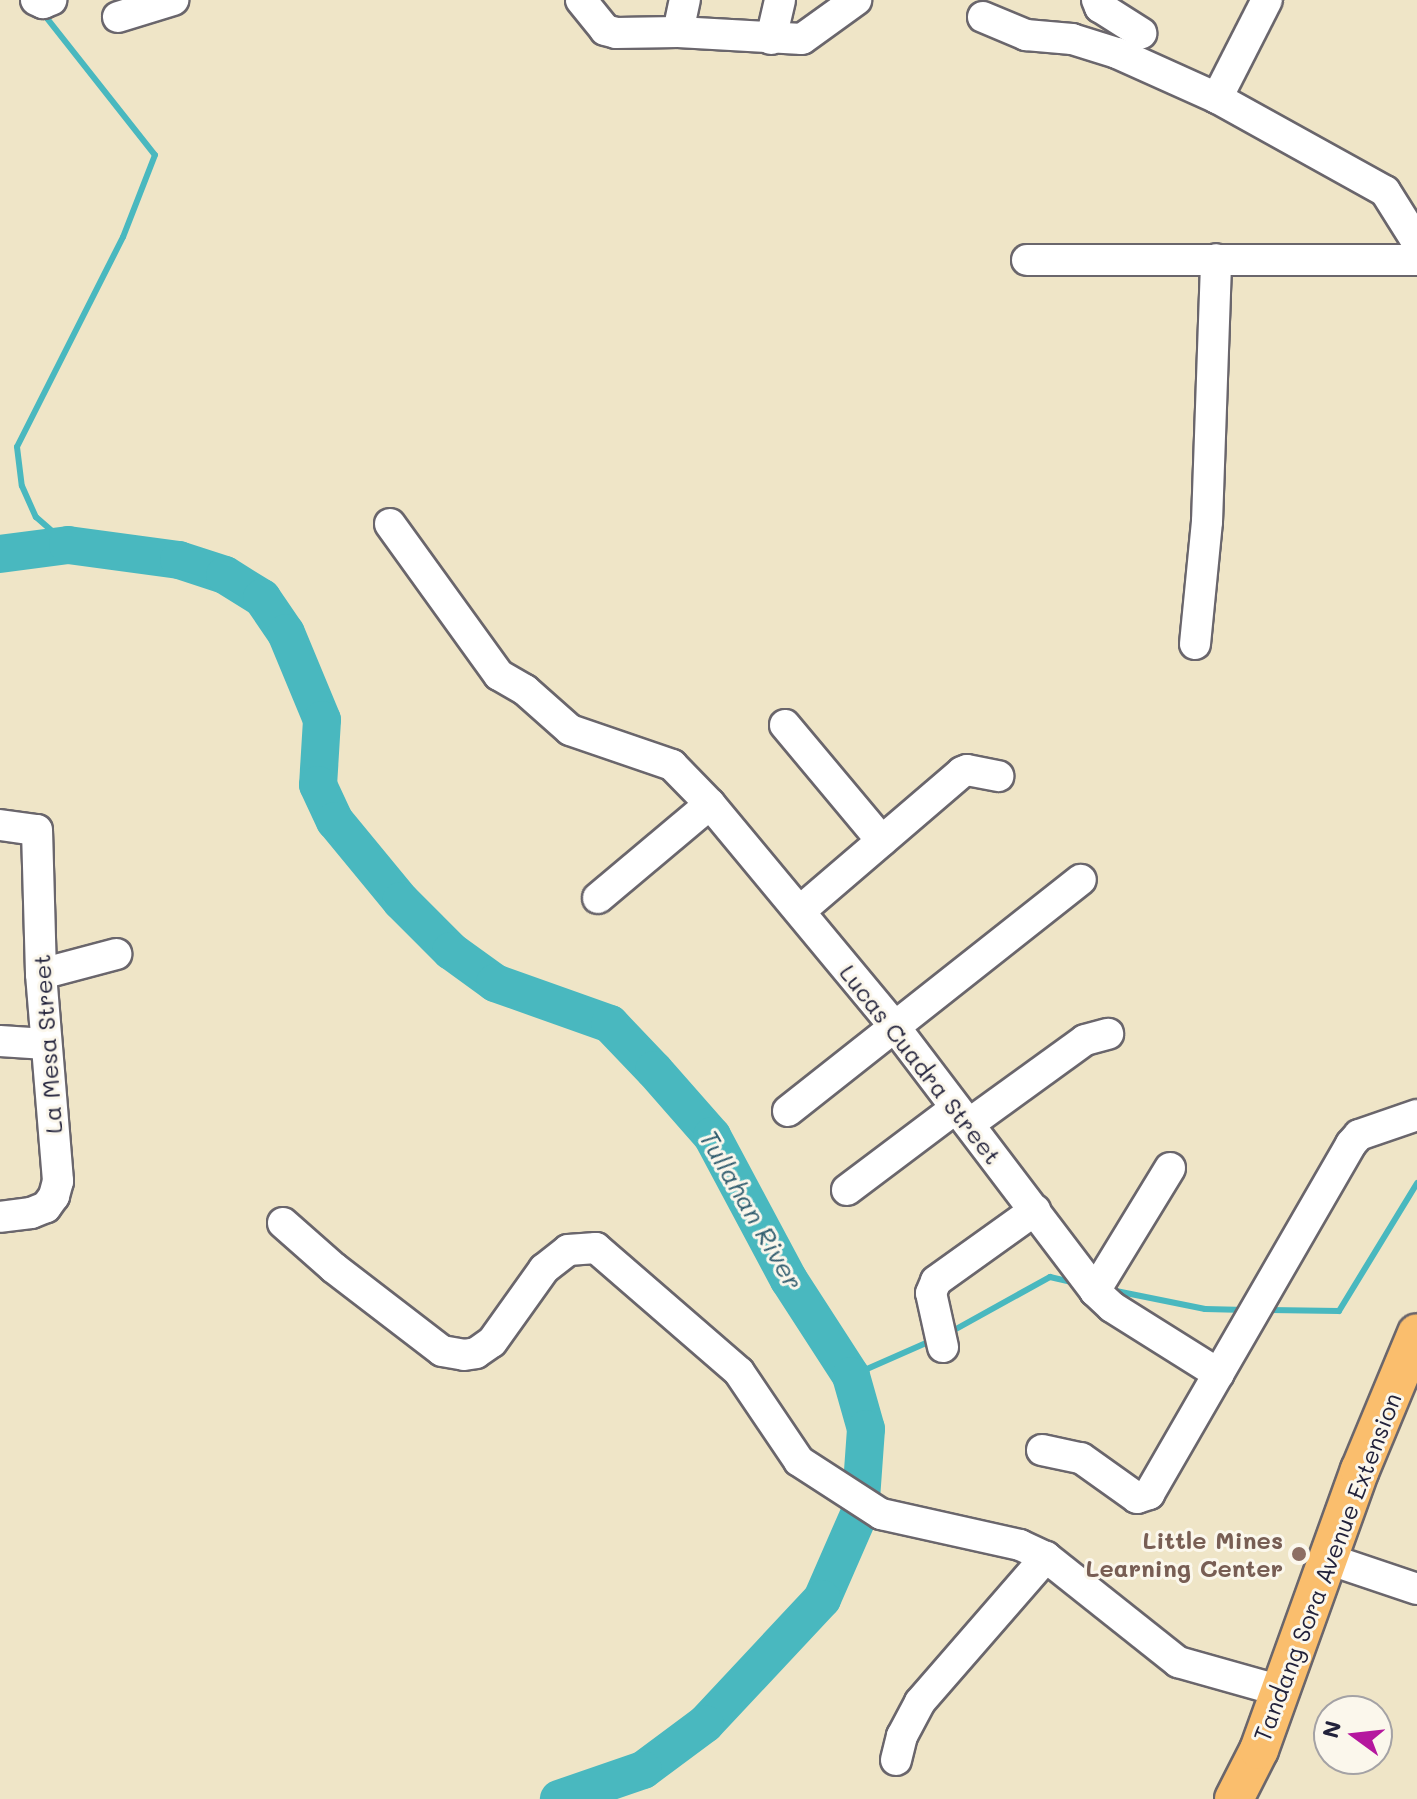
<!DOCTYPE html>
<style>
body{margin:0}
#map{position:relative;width:1417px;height:1799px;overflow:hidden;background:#efe5c7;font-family:Mali,sans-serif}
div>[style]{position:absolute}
.stream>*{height:6px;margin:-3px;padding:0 3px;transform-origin:3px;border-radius:3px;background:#49b8bf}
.river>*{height:38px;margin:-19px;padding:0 19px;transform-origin:19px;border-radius:19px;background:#49b8bf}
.roads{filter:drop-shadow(2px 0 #6a666c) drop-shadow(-2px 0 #6a666c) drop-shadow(0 2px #6a666c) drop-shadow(0 -2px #6a666c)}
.minor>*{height:30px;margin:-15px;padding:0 15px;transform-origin:15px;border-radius:15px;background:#fff}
.major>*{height:38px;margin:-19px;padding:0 19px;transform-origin:19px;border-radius:19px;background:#fabe6d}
.dots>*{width:22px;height:22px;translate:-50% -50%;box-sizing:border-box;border:4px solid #fbf7ec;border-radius:50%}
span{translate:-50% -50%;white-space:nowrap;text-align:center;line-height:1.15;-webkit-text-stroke:6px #fbf7ec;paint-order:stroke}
.street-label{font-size:24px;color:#22223b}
.education-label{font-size:24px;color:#785e54;font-weight:700}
.right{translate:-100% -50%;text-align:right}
.water-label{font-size:26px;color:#325e70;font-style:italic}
.north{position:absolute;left:1313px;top:1695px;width:80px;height:80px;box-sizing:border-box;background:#fbf7ec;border:2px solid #a4a2a5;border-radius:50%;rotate:285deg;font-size:22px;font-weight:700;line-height:32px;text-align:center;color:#22223b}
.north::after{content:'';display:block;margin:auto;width:28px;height:36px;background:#b5179e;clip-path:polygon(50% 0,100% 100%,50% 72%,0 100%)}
</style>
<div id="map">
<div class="stream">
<div style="left:42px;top:12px;width:182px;rotate:51.7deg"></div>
<div style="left:155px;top:155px;width:88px;rotate:111.3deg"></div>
<div style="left:123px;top:237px;width:235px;rotate:116.8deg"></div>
<div style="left:17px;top:447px;width:39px;rotate:83deg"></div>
<div style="left:22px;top:486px;width:34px;rotate:66deg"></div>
<div style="left:36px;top:517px;width:43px;rotate:41.2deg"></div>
<div style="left:1111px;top:1290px;width:96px;rotate:11.4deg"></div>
<div style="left:1205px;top:1309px;width:41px;rotate:1.4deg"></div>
<div style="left:1265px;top:1310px;width:74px;rotate:0.8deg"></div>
<div style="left:1339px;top:1311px;width:150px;rotate:-58.6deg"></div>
<div style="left:947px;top:1334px;width:118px;rotate:-29deg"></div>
<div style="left:1050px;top:1277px;width:28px;rotate:13deg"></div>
<div style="left:851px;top:1376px;width:90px;rotate:-23.7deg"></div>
</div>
<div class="river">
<div style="left:0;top:554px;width:69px;rotate:-7.5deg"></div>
<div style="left:68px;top:545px;width:112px;rotate:7.7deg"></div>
<div style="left:179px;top:560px;width:48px;rotate:18.1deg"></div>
<div style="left:225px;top:575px;width:44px;rotate:31.9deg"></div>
<div style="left:262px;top:598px;width:42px;rotate:55.6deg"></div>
<div style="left:286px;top:633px;width:94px;rotate:67.5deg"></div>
<div style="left:322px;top:720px;width:65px;rotate:93.5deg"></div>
<div style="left:318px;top:785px;width:40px;rotate:65deg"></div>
<div style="left:335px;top:821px;width:104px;rotate:50.5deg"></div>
<div style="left:401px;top:901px;width:71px;rotate:45deg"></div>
<div style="left:451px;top:951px;width:54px;rotate:36deg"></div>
<div style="left:495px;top:983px;width:122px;rotate:19.6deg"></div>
<div style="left:610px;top:1024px;width:64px;rotate:46.3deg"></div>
<div style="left:654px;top:1070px;width:88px;rotate:48.7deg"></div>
<div style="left:712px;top:1136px;width:163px;rotate:61.9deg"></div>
<div style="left:789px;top:1280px;width:114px;rotate:57.1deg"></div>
<div style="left:851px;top:1376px;width:55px;rotate:74.2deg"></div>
<div style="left:866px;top:1429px;width:83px;rotate:94.1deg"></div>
<div style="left:860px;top:1512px;width:95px;rotate:113.6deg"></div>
<div style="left:822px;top:1599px;width:171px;rotate:133.1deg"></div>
<div style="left:705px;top:1724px;width:77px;rotate:143.4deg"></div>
<div style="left:643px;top:1770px;width:89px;rotate:161deg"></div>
</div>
<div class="roads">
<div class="minor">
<div style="left:36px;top:0;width:8px;rotate:23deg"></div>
<div style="left:43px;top:3px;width:9px;rotate:-21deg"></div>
<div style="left:581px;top:0;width:38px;rotate:51deg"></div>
<div style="left:605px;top:30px;width:11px;rotate:15deg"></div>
<div style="left:616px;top:33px;width:62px;rotate:-0.9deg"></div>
<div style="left:678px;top:32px;width:124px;rotate:3.2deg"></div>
<div style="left:802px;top:39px;width:67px;rotate:-35.8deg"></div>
<div style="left:1097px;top:0;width:8px;rotate:67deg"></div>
<div style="left:1100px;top:7px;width:49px;rotate:32.4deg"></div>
<div style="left:118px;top:17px;width:58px;rotate:-17.2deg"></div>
<div style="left:983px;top:17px;width:47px;rotate:22.7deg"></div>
<div style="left:1026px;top:35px;width:46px;rotate:5deg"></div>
<div style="left:1072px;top:39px;width:47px;rotate:17.3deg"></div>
<div style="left:1117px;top:53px;width:110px;rotate:24.2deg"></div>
<div style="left:1217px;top:98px;width:192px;rotate:29deg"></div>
<div style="left:1385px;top:191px;width:60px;rotate:57.9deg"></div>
<div style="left:678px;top:32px;width:33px;rotate:-78deg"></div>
<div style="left:771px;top:39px;width:40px;rotate:-77deg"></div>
<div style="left:1217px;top:98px;width:110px;rotate:-63deg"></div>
<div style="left:1027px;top:260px;width:390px"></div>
<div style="left:390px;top:524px;width:186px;rotate:54.2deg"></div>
<div style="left:499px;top:675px;width:30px;rotate:30deg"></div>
<div style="left:525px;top:690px;width:60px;rotate:41.6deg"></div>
<div style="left:570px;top:730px;width:108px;rotate:18.9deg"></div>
<div style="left:672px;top:765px;width:54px;rotate:45.7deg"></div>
<div style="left:710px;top:804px;width:288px;rotate:50.3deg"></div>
<div style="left:894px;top:1026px;width:333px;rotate:52.8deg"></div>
<div style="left:1095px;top:1291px;width:23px;rotate:43deg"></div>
<div style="left:1112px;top:1307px;width:126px;rotate:32.1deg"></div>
<div style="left:1195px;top:644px;width:123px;rotate:-84.4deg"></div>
<div style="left:1207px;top:522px;width:263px;rotate:-88deg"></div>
<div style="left:785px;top:725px;width:151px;rotate:50.1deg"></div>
<div style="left:0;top:825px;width:37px;rotate:8deg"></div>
<div style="left:37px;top:830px;width:144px;rotate:88.4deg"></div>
<div style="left:41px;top:974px;width:208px;rotate:85.3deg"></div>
<div style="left:58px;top:1181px;width:16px;rotate:105deg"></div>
<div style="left:54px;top:1196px;width:14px;rotate:126deg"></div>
<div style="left:46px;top:1207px;width:16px;rotate:158deg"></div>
<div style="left:31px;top:1213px;width:31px;rotate:173deg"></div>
<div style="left:598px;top:898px;width:146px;rotate:-40deg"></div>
<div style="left:800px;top:911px;width:213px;rotate:-40.6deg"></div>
<div style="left:962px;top:772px;width:5px;rotate:-22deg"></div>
<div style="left:967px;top:770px;width:32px;rotate:11deg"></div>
<div style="left:41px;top:974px;width:78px;rotate:-14.9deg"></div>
<div style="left:0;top:1041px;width:46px;rotate:3.7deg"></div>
<div style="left:788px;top:1111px;width:373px;rotate:-38.3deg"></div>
<div style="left:969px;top:1124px;width:143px;rotate:-35.9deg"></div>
<div style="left:1085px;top:1040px;width:24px;rotate:-15deg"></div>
<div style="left:847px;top:1190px;width:136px;rotate:-37deg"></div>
<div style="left:283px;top:1223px;width:68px;rotate:41.4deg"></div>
<div style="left:334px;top:1268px;width:136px;rotate:37.5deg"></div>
<div style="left:442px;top:1351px;width:22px;rotate:10deg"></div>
<div style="left:464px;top:1355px;width:12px;rotate:-9deg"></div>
<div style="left:476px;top:1353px;width:19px;rotate:-35deg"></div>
<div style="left:492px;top:1342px;width:90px;rotate:-54.5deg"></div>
<div style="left:544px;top:1269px;width:31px;rotate:-38deg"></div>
<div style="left:568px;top:1250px;width:28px;rotate:-4deg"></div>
<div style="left:596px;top:1248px;width:189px;rotate:40.9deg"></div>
<div style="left:739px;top:1372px;width:107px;rotate:56deg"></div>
<div style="left:799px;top:1461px;width:98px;rotate:32.9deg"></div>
<div style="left:881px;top:1514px;width:142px;rotate:12.6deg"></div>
<div style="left:1020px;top:1545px;width:29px;rotate:25deg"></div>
<div style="left:1046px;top:1557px;width:169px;rotate:38.5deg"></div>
<div style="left:1178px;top:1662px;width:107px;rotate:15.7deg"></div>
<div style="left:1095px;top:1291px;width:144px;rotate:-58.6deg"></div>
<div style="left:943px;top:1347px;width:55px;rotate:-102.5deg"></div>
<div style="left:931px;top:1293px;width:13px;rotate:-67deg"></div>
<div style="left:936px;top:1281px;width:122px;rotate:-35.6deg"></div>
<div style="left:1042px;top:1450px;width:40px;rotate:12deg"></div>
<div style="left:1081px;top:1458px;width:69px;rotate:35.5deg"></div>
<div style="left:1137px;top:1498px;width:13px;rotate:-18deg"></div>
<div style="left:1149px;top:1494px;width:404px;rotate:-60deg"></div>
<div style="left:1351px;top:1144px;width:12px;rotate:-48deg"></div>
<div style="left:1359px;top:1135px;width:61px;rotate:-19deg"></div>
<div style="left:1328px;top:1559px;width:94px;rotate:18.6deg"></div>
<div style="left:896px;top:1760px;width:25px;rotate:-76deg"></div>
<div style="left:902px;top:1736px;width:38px;rotate:-62deg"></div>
<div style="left:920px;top:1702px;width:192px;rotate:-49deg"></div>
</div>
<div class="major">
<div style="left:1234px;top:1799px;width:55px;rotate:-63deg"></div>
<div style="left:1259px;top:1750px;width:298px;rotate:-70.2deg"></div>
<div style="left:1360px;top:1470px;width:148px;rotate:-67.4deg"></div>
</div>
</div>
<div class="dots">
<div style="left:1299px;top:1554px;background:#8d6e63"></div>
</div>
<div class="street-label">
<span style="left:47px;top:1044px;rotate:-94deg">La Mesa Street</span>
<span style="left:921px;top:1064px;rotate:52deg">Lucas Cuadra Street</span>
<span style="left:1327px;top:1567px;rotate:-69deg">Tandang Sora Avenue Extension</span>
</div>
<div class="education-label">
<span class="right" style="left:1283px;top:1554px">Little Mines<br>Learning Center</span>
</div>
<div class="water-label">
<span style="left:751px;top:1210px;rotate:60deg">Tullahan River</span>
</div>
<div class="north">N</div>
</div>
